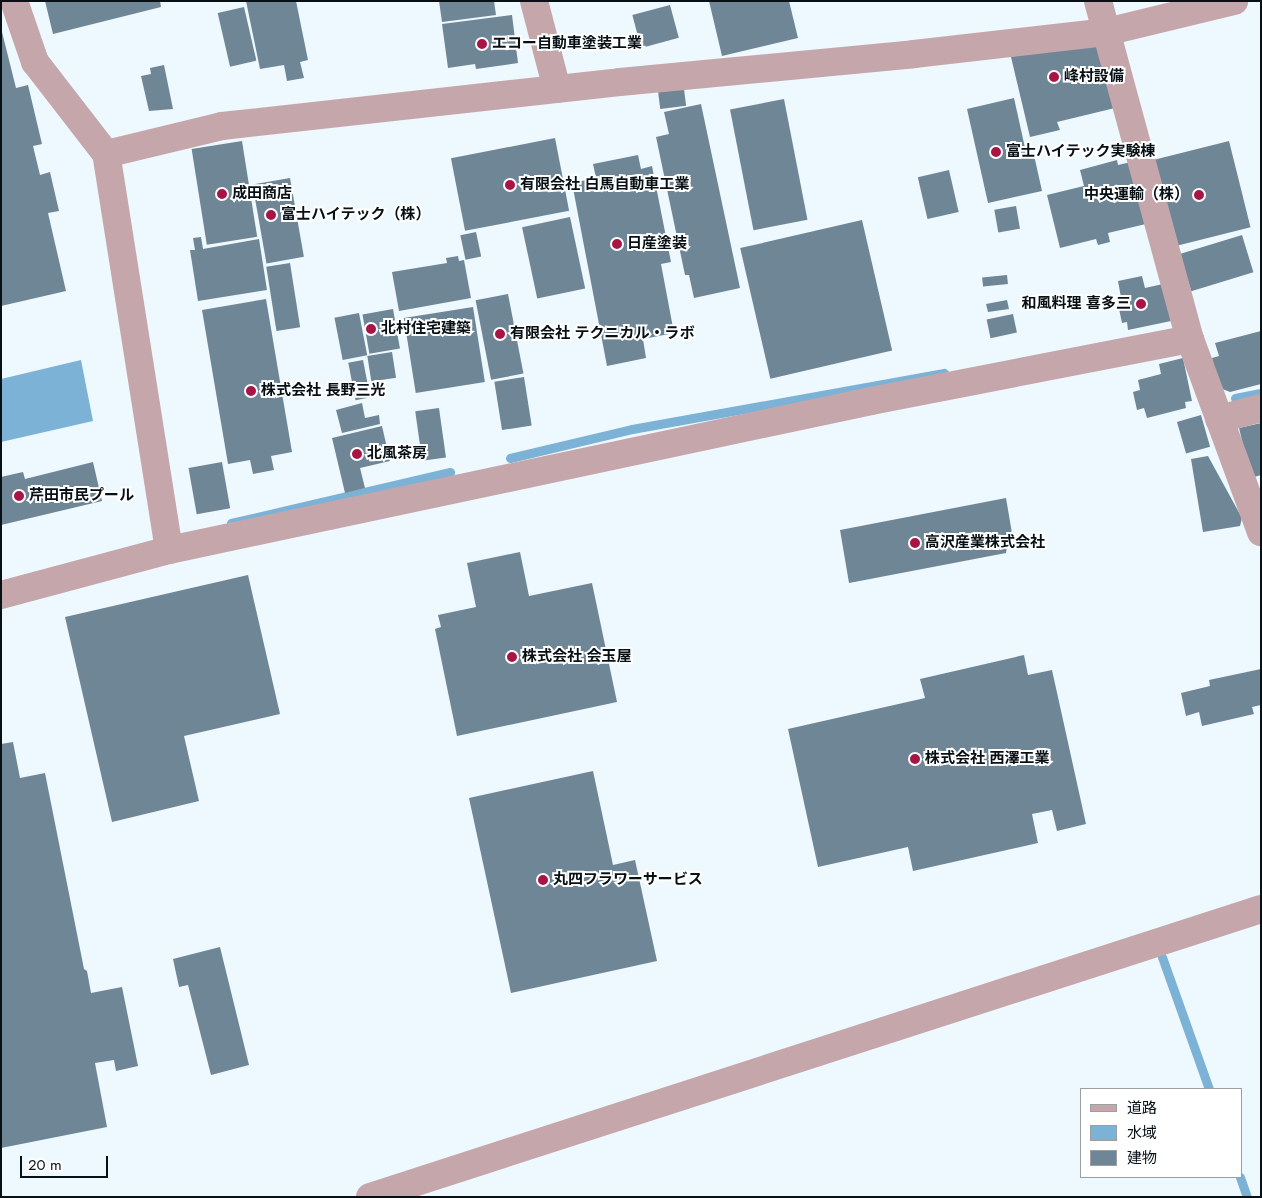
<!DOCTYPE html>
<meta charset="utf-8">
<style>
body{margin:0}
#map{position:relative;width:1262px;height:1198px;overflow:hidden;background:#eef8ff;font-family:Jost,"Noto Sans JP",sans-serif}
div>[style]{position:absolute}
.water>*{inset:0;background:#7cb2d5}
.stream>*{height:9px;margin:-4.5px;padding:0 4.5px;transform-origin:4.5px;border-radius:4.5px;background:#7cb2d5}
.building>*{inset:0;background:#6f8696;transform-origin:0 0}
.minor>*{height:28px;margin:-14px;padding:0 14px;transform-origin:14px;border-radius:14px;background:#c5a7ab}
.dots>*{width:14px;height:14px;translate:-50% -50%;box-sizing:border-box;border:2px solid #fff;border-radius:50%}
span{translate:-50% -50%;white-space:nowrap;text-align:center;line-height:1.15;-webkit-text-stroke:4px #fff;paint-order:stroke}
.poi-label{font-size:15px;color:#071015;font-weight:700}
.left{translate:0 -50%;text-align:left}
.right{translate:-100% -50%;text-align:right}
.frame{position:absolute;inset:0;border:2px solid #071015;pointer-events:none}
.legend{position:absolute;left:1080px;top:1088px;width:162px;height:90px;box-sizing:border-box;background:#fff;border:1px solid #9c9fa1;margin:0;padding:6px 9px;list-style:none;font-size:15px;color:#071015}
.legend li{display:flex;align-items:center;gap:10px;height:25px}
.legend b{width:25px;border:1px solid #9c9fa1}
.scale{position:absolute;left:20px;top:1156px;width:88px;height:22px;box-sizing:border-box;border:2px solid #071015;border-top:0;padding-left:6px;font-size:15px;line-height:18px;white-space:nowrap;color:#071015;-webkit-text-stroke:4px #fff;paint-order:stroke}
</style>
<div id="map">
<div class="water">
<div style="clip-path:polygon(81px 360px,93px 421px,1px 442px,1px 379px)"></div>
</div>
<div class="stream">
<div style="left:1235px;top:398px;width:26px;rotate:-11deg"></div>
<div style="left:510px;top:458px;width:125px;rotate:-13.4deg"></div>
<div style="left:632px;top:429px;width:317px;rotate:-10.2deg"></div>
<div style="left:231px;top:523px;width:225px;rotate:-13.1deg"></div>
<div style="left:1162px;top:957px;width:140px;rotate:70.4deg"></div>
<div style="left:1240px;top:1177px;width:21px;rotate:71deg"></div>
</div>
<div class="building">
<div style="clip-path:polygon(45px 1px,160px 1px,161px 7px,53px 34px)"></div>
<div style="clip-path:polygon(246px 1px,296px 1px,308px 60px,300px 62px,304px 78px,287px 81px,284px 65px,260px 69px)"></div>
<div style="clip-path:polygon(439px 1px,494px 1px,496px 15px,442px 22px)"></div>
<div style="clip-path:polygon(709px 1px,789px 1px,798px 38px,722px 56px)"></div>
<div style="left:670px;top:5px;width:34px;height:39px;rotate:75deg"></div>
<div style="left:244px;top:7px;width:55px;height:27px;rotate:77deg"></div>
<div style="clip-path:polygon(512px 15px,518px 63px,476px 69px,475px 64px,448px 68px,442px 24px)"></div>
<div style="clip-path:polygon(1px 28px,16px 88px,28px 85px,42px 144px,33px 146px,40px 175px,50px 172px,59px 211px,48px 213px,66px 291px,1px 306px)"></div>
<div style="clip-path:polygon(1086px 39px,1088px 48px,1104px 44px,1119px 107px,1057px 122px,1060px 130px,1030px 137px,1011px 57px)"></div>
<div style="clip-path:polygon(164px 65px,173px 109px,149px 111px,141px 76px,151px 74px,150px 68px)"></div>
<div style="left:684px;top:89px;width:17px;height:26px;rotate:83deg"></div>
<div style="clip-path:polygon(1014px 98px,1027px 157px,1034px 155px,1042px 191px,988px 203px,967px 109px)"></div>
<div style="left:784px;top:99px;width:123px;height:55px;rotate:79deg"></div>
<div style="clip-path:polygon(701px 104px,740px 288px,694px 298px,689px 275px,685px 275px,656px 137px,669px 134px,664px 112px)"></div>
<div style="left:555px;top:138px;width:74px;height:106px;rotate:79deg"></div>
<div style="left:242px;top:141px;width:97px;height:51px;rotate:81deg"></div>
<div style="left:1229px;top:141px;width:89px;height:77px;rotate:76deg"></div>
<div style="clip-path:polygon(638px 155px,641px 169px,652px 166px,671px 262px,661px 264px,674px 333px,643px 339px,646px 358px,607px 366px,572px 183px,596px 178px,593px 164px)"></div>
<div style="clip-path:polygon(1117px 160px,1118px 165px,1131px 162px,1150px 223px,1108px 233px,1110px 242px,1098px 245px,1096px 239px,1060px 248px,1047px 195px,1084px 186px,1080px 170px)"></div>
<div style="left:949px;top:170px;width:43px;height:32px;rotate:77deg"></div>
<div style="left:290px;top:178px;width:80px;height:38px;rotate:80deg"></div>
<div style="left:1016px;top:206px;width:23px;height:22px;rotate:80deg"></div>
<div style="left:570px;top:217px;width:73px;height:49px;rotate:78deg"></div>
<div style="left:862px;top:220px;width:134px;height:125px;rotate:77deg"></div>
<div style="left:476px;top:232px;width:25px;height:16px;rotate:78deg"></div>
<div style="left:1242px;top:235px;width:39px;height:65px;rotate:73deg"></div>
<div style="clip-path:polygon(201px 237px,203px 249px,259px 239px,267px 290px,198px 301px,190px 250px,195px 250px,193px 238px)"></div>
<div style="clip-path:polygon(458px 256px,459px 261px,464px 260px,471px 298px,399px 311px,392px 272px,447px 263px,446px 258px)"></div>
<div style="left:290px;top:263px;width:65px;height:24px;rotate:81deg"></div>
<div style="left:1007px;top:275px;width:9px;height:25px;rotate:84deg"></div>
<div style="clip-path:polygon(1142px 276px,1145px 288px,1163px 284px,1171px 321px,1128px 330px,1127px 322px,1122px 323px,1118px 304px,1122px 303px,1118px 281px)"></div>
<div style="left:508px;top:294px;width:81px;height:33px;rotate:79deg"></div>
<div style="clip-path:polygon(266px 299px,292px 452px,271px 456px,274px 470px,253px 474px,250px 460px,228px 464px,202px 310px)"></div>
<div style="clip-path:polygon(1007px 300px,1009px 309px,988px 312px,986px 304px)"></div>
<div style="left:473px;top:307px;width:76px;height:70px;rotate:81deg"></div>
<div style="left:393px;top:309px;width:40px;height:31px;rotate:80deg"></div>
<div style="left:359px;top:313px;width:43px;height:25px;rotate:79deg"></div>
<div style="left:1013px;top:314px;width:19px;height:27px;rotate:78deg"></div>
<div style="clip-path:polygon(1261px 331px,1261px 384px,1230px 392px,1220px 388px,1212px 358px,1219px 356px,1215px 343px)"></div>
<div style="left:392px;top:352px;width:26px;height:25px;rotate:81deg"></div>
<div style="clip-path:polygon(1183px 358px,1192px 401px,1185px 402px,1186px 408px,1147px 418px,1144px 408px,1137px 410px,1133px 392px,1140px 390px,1138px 380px,1161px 374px,1159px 364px)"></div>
<div style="left:363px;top:360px;width:38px;height:15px;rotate:79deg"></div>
<div style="left:524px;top:377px;width:49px;height:30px;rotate:81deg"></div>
<div style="clip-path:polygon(362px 403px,365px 418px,379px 415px,380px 424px,342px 433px,336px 410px)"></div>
<div style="left:439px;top:408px;width:50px;height:24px;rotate:82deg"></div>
<div style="left:1201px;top:415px;width:33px;height:25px;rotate:74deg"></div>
<div style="clip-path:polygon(1261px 423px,1261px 475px,1251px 478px,1239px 428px)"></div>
<div style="clip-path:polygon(382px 426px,390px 461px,360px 468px,365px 488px,345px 493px,332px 438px)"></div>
<div style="clip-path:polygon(1208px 456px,1242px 518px,1240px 526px,1203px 532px,1191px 459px)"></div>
<div style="clip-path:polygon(93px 462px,102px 501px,1px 525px,1px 477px,23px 472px,25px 479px)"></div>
<div style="left:222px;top:462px;width:47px;height:34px;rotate:80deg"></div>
<div style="clip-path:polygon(1006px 498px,1014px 545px,1007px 545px,1006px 553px,849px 583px,840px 530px)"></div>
<div style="clip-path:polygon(520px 552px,529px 596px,592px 583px,617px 702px,457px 736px,435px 629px,441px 627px,438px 615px,476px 607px,467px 563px)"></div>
<div style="clip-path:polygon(248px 575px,280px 714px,184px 736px,199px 801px,112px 822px,65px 617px)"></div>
<div style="clip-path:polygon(1024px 655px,1028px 675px,1052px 670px,1086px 824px,1057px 831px,1052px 810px,1032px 814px,1038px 843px,913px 871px,908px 847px,818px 867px,788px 729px,925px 698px,920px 679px)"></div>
<div style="clip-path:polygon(1261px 669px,1261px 705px,1252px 707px,1254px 714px,1202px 726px,1199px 712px,1186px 716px,1181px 693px,1210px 686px,1209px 680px)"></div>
<div style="clip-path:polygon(13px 742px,20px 778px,45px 773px,84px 969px,87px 971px,91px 993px,122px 987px,138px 1066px,116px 1071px,114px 1060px,95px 1063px,107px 1127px,1px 1148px,1px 744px)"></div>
<div style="clip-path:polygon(593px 771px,613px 865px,635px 860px,657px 961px,511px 993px,469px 798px)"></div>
<div style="clip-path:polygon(220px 947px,249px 1065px,211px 1075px,188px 985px,179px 987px,173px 959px)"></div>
</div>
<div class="minor">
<div style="left:14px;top:1px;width:65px;rotate:71deg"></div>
<div style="left:35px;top:62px;width:116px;rotate:52.3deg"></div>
<div style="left:534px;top:1px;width:91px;rotate:75.4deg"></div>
<div style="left:1098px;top:1px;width:350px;rotate:74.8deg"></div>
<div style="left:1190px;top:339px;width:206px;rotate:69.8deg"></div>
<div style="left:1219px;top:419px;width:43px;rotate:-14.7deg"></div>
<div style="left:169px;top:550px;width:401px;rotate:-99deg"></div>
<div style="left:106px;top:154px;width:119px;rotate:-13.6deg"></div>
<div style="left:222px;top:126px;width:400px;rotate:-6.3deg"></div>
<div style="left:620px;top:82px;width:295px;rotate:-5.4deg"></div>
<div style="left:914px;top:54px;width:193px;rotate:-6.5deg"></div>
<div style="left:1106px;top:32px;width:132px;rotate:-13.6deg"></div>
<div style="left:1px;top:595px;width:174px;rotate:-15deg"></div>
<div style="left:169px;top:550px;width:718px;rotate:-11.98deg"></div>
<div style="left:871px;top:401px;width:325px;rotate:-11deg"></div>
<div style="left:370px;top:1197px;width:936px;rotate:-17.91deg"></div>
</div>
<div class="dots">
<div style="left:482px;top:44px;background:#a91446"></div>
<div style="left:1054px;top:77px;background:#a91446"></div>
<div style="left:996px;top:152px;background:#a91446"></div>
<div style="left:510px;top:185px;background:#a91446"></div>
<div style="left:222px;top:194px;background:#a91446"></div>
<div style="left:1199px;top:195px;background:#a91446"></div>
<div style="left:271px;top:215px;background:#a91446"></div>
<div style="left:617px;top:244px;background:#a91446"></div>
<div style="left:1141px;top:304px;background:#a91446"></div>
<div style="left:371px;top:329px;background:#a91446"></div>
<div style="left:500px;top:334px;background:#a91446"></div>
<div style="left:251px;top:391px;background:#a91446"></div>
<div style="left:357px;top:454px;background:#a91446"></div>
<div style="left:19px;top:496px;background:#a91446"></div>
<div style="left:915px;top:543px;background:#a91446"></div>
<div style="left:512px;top:657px;background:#a91446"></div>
<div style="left:915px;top:759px;background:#a91446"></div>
<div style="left:543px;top:880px;background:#a91446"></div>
</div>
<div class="poi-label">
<span class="left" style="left:492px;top:44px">エコー自動車塗装工業</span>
<span class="left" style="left:1064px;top:77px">峰村設備</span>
<span class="left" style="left:1006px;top:152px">富士ハイテック実験棟</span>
<span class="left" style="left:520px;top:185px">有限会社 白馬自動車工業</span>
<span class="left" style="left:232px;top:194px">成田商店</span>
<span class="right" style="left:1189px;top:195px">中央運輸（株）</span>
<span class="left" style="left:281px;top:215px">富士ハイテック（株）</span>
<span class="left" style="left:627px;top:244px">日産塗装</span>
<span class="right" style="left:1131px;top:304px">和風料理 喜多三</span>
<span class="left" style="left:381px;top:329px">北村住宅建築</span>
<span class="left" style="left:510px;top:334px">有限会社 テクニカル・ラボ</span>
<span class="left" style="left:261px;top:391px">株式会社 長野三光</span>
<span class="left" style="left:367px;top:454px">北風茶房</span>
<span class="left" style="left:29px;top:496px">芹田市民プール</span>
<span class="left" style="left:925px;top:543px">高沢産業株式会社</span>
<span class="left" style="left:522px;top:657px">株式会社 会玉屋</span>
<span class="left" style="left:925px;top:759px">株式会社 西澤工業</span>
<span class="left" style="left:553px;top:880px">丸四フラワーサービス</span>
</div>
<div class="frame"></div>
<ul class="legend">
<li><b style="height:6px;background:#c5a7ab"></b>道路</li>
<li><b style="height:14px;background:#7cb2d5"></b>水域</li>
<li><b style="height:14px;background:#6f8696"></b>建物</li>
</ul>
<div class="scale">20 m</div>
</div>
